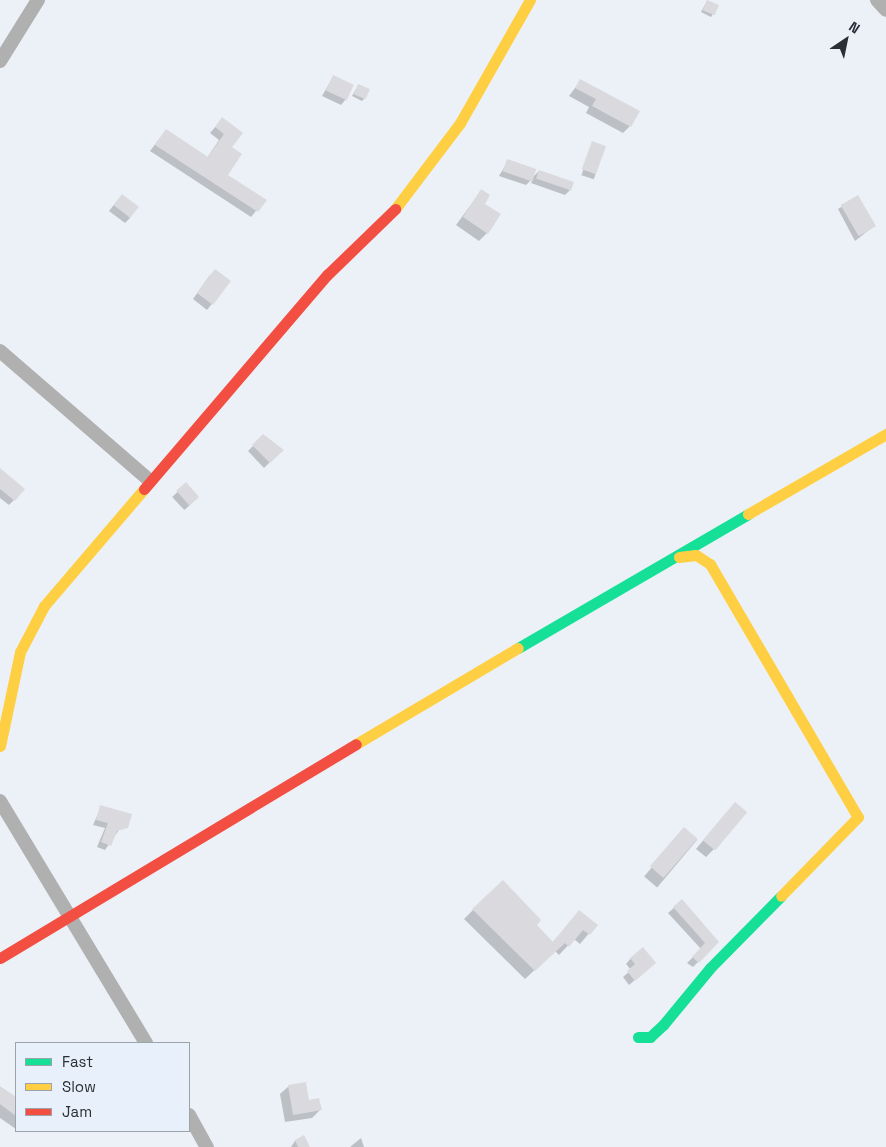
<!DOCTYPE html>
<style>
body{margin:0}
#map{position:relative;width:886px;height:1147px;overflow:hidden;background:#ecf1f7;font-family:"Space Grotesk",sans-serif}
div>[style]{position:absolute}
.shadow>*{inset:0;background:#0003;transform-origin:0 0}
.building>*{inset:0;background:#dadade;transform-origin:0 0}
.street>*{height:14px;margin:-7px;padding:0 7px;transform-origin:7px;border-radius:7px;background:#b0b0b1}
.fast>*{height:11px;margin:-5.5px;padding:0 5.5px;transform-origin:5.5px;border-radius:5.5px;background:#16e098}
.slow>*{height:11px;margin:-5.5px;padding:0 5.5px;transform-origin:5.5px;border-radius:5.5px;background:#ffcf43}
.jam>*{height:11px;margin:-5.5px;padding:0 5.5px;transform-origin:5.5px;border-radius:5.5px;background:#f24e42}
span{translate:-50% -50%;white-space:nowrap;text-align:center;line-height:1.15;-webkit-text-stroke:5px #e8f1fb;paint-order:stroke}
.legend{position:absolute;left:15px;top:1042px;width:175px;height:90px;box-sizing:border-box;background:#e8f1fb;border:1px solid #9ca3ab;margin:0;padding:6px 9px;list-style:none;font-size:15px;color:#2b2f33}
.legend li{display:flex;align-items:center;gap:10px;height:25px}
.legend b{width:25px;border:1px solid #9ca3ab}
.north{position:absolute;left:821px;top:15px;width:50px;height:50px;-webkit-text-stroke:4px #e8f1fb;paint-order:stroke;rotate:34deg;font-size:14px;font-weight:700;line-height:20px;text-align:center;color:#2b2f33}
.north::after{content:'';display:block;margin:auto;width:18px;height:22px;background:#2b2f33;clip-path:polygon(50% 0,100% 100%,50% 72%,0 100%)}
</style>
<div id="map">
<div class="shadow">
<div style="clip-path:polygon(707px 1px,718px 6px,711px 17px,701px 12px)"></div>
<div style="clip-path:polygon(333px 77px,346px 99px,341px 105px,322px 96px)"></div>
<div style="clip-path:polygon(581px 80px,630px 126px,623px 133px,586px 113px,589px 107px,569px 96px)"></div>
<div style="clip-path:polygon(358px 86px,364px 99px,362px 101px,352px 96px)"></div>
<div style="clip-path:polygon(222px 119px,230px 148px,226px 175px,265px 200px,251px 217px,150px 151px,166px 130px,207px 158px,219px 140px,210px 133px)"></div>
<div style="left:592px;top:143px;width:13px;height:34px;rotate:18deg"></div>
<div style="clip-path:polygon(508px 161px,531px 179px,539px 171px,570px 190px,565px 195px,531px 183px,534px 177px,526px 185px,499px 176px)"></div>
<div style="clip-path:polygon(481px 191px,487px 233px,479px 241px,456px 225px)"></div>
<div style="clip-path:polygon(858px 197px,874px 226px,855px 241px,838px 209px)"></div>
<div style="clip-path:polygon(117px 201px,130px 218px,125px 223px,109px 211px)"></div>
<div style="clip-path:polygon(210px 275px,230px 281px,207px 310px,193px 299px)"></div>
<div style="clip-path:polygon(263px 436px,282px 450px,264px 468px,248px 451px)"></div>
<div style="clip-path:polygon(0 470px,14px 500px,9px 505px,0 498px)"></div>
<div style="left:186px;top:484px;width:18px;height:19px;rotate:47deg"></div>
<div style="clip-path:polygon(101px 807px,130px 814px,105px 850px,97px 847px,105px 828px,93px 825px)"></div>
<div style="clip-path:polygon(727px 812px,714px 849px,706px 857px,696px 849px)"></div>
<div style="left:684px;top:829px;width:17px;height:62px;rotate:40deg"></div>
<div style="clip-path:polygon(682px 901px,718px 942px,693px 967px,687px 963px,701px 949px,668px 913px)"></div>
<div style="clip-path:polygon(473px 910px,535px 925px,552px 943px,579px 912px,596px 925px,580px 944px,574px 939px,559px 955px,555px 951px,525px 979px,464px 919px)"></div>
<div style="clip-path:polygon(631px 958px,649px 968px,629px 985px,623px 977px,631px 970px,626px 964px)"></div>
<div style="clip-path:polygon(289px 1086px,320px 1110px,312px 1118px,285px 1122px,280px 1094px)"></div>
<div style="clip-path:polygon(0 1087px,16px 1099px,16px 1129px,0 1118px)"></div>
<div style="clip-path:polygon(303px 1137px,309px 1147px,291px 1147px,295px 1141px)"></div>
<div style="clip-path:polygon(361px 1138px,364px 1147px,350px 1147px)"></div>
</div>
<div class="building">
<div style="left:707px;top:0;width:13px;height:11px;rotate:23deg"></div>
<div style="left:333px;top:75px;width:23px;height:17px;rotate:25deg"></div>
<div style="clip-path:polygon(580px 79px,640px 111px,631px 127px,592px 106px,596px 99px,575px 88px)"></div>
<div style="left:358px;top:84px;width:13px;height:11px;rotate:23deg"></div>
<div style="clip-path:polygon(222px 117px,243px 133px,232px 147px,242px 154px,228px 175px,267px 200px,258px 212px,155px 145px,166px 129px,208px 157px,224px 134px,215px 127px)"></div>
<div style="left:592px;top:141px;width:15px;height:30px;rotate:20deg"></div>
<div style="left:507px;top:159px;width:31px;height:13px;rotate:19deg"></div>
<div style="left:539px;top:170px;width:37px;height:9px;rotate:19deg"></div>
<div style="clip-path:polygon(481px 189px,490px 195px,485px 204px,501px 214px,488px 234px,463px 217px)"></div>
<div style="left:122px;top:194px;width:21px;height:14px;rotate:37deg"></div>
<div style="left:858px;top:195px;width:36px;height:20px;rotate:60deg"></div>
<div style="left:215px;top:269px;width:20px;height:30px;rotate:37deg"></div>
<div style="clip-path:polygon(263px 434px,284px 450px,270px 463px,252px 445px)"></div>
<div style="clip-path:polygon(0 468px,25px 489px,15px 501px,0 489px)"></div>
<div style="left:186px;top:482px;width:20px;height:13px;rotate:49deg"></div>
<div style="left:735px;top:802px;width:16px;height:50px;rotate:40deg"></div>
<div style="clip-path:polygon(100px 805px,132px 814px,128px 828px,117px 831px,111px 846px,101px 842px,108px 823px,96px 820px)"></div>
<div style="left:684px;top:827px;width:18px;height:52px;rotate:41deg"></div>
<div style="clip-path:polygon(503px 880px,541px 920px,537px 925px,553px 942px,579px 910px,598px 925px,590px 935px,583px 930px,569px 947px,565px 943px,535px 971px,472px 909px)"></div>
<div style="clip-path:polygon(682px 899px,719px 942px,699px 963px,692px 957px,705px 943px,673px 907px)"></div>
<div style="clip-path:polygon(643px 947px,656px 963px,635px 981px,627px 971px,635px 964px,630px 958px)"></div>
<div style="clip-path:polygon(306px 1082px,309px 1100px,319px 1098px,322px 1110px,293px 1115px,288px 1085px)"></div>
<div style="clip-path:polygon(0 1086px,16px 1097px,16px 1116px,0 1104px)"></div>
<div style="clip-path:polygon(304px 1135px,310px 1147px,298px 1147px,295px 1140px)"></div>
</div>
<div class="street">
<div style="left:877px;top:0;width:13px;rotate:48deg"></div>
<div style="left:0;top:61px;width:72px;rotate:-58.1deg"></div>
<div style="left:0;top:351px;width:196px;rotate:40.9deg"></div>
<div style="left:0;top:801px;width:283px;rotate:58.9deg"></div>
<div style="left:189px;top:1115px;width:37px;rotate:61deg"></div>
</div>
<div class="fast">
<div style="left:518px;top:648px;width:266px;rotate:-30.2deg"></div>
<div style="left:638px;top:1037px;width:12px"></div>
<div style="left:650px;top:1037px;width:18px;rotate:-43deg"></div>
<div style="left:663px;top:1025px;width:74px;rotate:-50.5deg"></div>
<div style="left:710px;top:968px;width:101px;rotate:-45.4deg"></div>
</div>
<div class="slow">
<div style="left:395px;top:209px;width:108px;rotate:-52.9deg"></div>
<div style="left:460px;top:123px;width:142px;rotate:-60.4deg"></div>
<div style="left:748px;top:514px;width:160px;rotate:-30.1deg"></div>
<div style="left:679px;top:557px;width:17px;rotate:-7deg"></div>
<div style="left:696px;top:555px;width:17px;rotate:33deg"></div>
<div style="left:710px;top:564px;width:293px;rotate:59.7deg"></div>
<div style="left:858px;top:817px;width:110px;rotate:134.3deg"></div>
<div style="left:356px;top:744px;width:188px;rotate:-30.7deg"></div>
<div style="left:0;top:746px;width:96px;rotate:-78deg"></div>
<div style="left:20px;top:652px;width:52px;rotate:-62.4deg"></div>
<div style="left:44px;top:606px;width:154px;rotate:-49.5deg"></div>
</div>
<div class="jam">
<div style="left:144px;top:489px;width:282px;rotate:-49.5deg"></div>
<div style="left:327px;top:275px;width:95px;rotate:-44.1deg"></div>
<div style="left:0;top:958px;width:415px;rotate:-31deg"></div>
</div>
<ul class="legend">
<li><b style="height:6px;background:#16e098"></b>Fast</li>
<li><b style="height:6px;background:#ffcf43"></b>Slow</li>
<li><b style="height:6px;background:#f24e42"></b>Jam</li>
</ul>
<div class="north">N</div>
</div>
